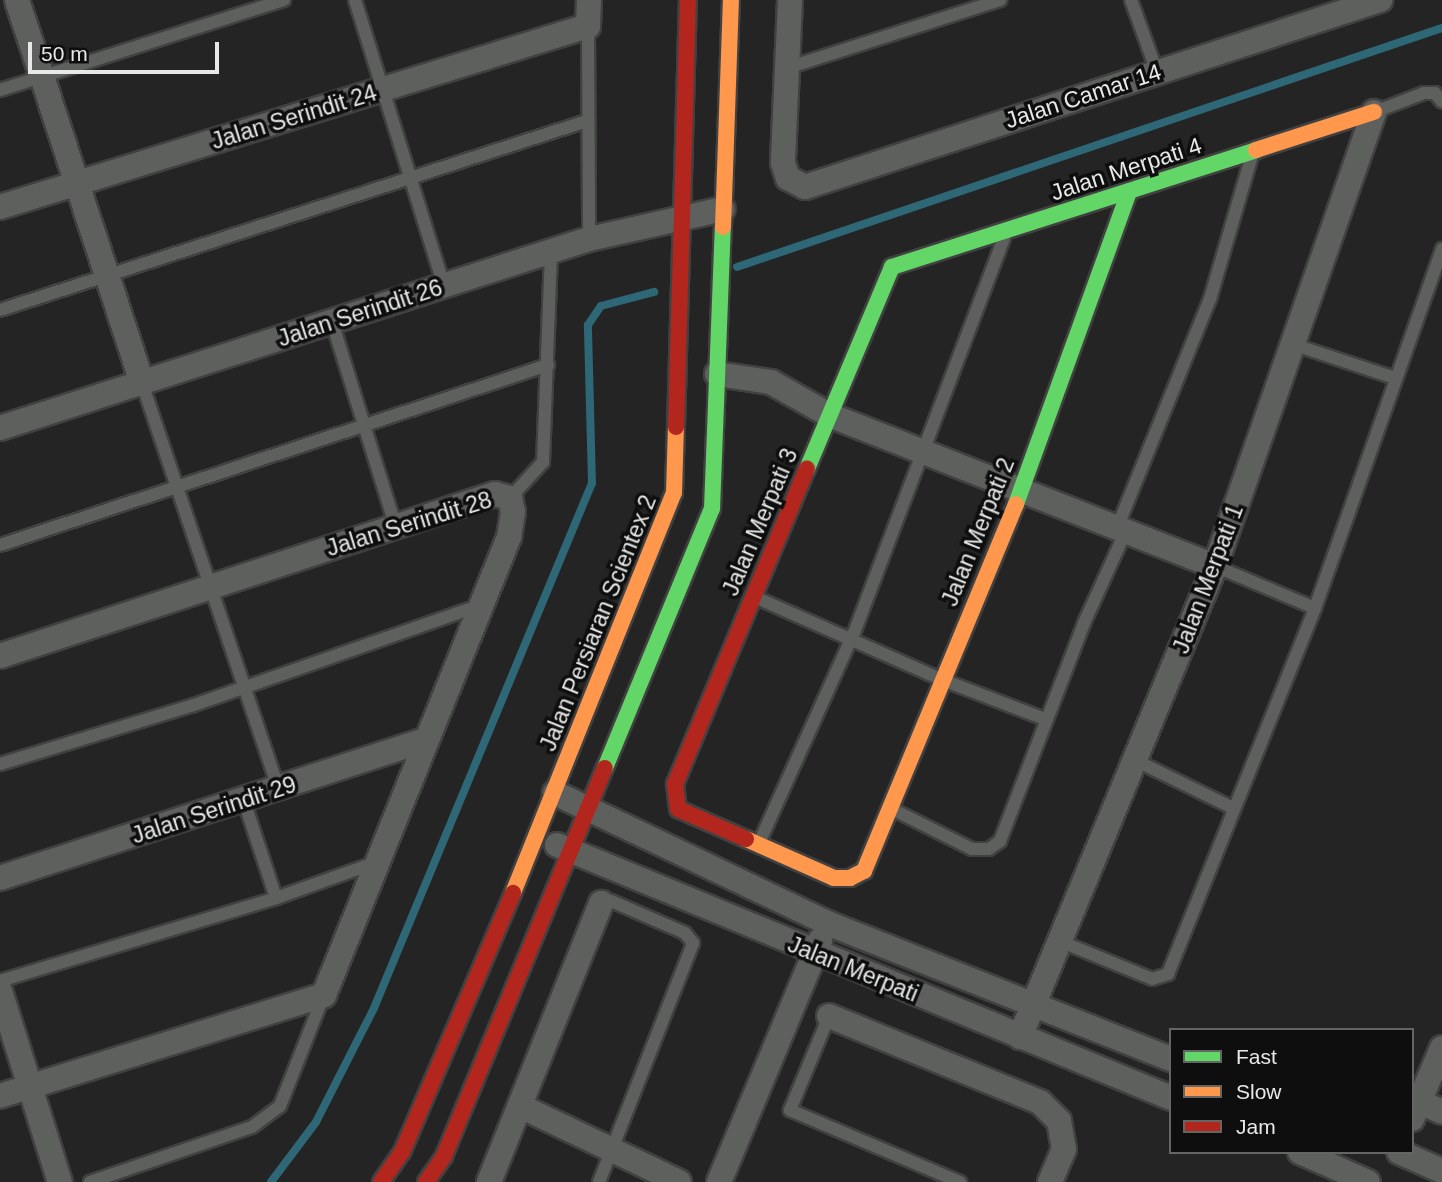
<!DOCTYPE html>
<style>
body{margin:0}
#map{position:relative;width:1442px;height:1182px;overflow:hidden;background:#232423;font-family:Helvetica,sans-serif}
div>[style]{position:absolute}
.stream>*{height:8px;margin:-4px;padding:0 4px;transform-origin:4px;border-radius:4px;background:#2e6877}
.roads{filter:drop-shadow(2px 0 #404140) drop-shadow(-2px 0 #404140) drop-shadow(0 2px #404140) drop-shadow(0 -2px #404140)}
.lane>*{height:12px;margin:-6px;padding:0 6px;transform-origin:6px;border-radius:6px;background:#5e605e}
.street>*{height:24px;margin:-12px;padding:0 12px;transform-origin:12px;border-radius:12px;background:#5e605e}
.fast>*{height:16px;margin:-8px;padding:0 8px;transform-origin:8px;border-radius:8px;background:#63d668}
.slow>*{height:16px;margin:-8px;padding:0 8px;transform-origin:8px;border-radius:8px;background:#ff974d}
.jam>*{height:16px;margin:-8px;padding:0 8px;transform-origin:8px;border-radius:8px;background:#b3261e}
span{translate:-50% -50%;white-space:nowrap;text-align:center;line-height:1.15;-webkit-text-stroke:7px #0d0e0d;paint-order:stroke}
.street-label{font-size:23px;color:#e6e9e7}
.legend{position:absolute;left:1169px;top:1028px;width:245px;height:126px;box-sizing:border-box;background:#0d0e0d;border:2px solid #646664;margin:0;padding:9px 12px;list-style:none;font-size:21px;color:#e6e9e7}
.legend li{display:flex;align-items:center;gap:14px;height:35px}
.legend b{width:35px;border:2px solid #646664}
.scale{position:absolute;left:28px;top:42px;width:191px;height:32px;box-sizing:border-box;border:4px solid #e6e9e7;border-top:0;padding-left:9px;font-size:21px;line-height:24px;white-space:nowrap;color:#e6e9e7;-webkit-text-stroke:5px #0d0e0d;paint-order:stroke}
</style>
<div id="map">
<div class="stream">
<div style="left:737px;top:267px;width:744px;rotate:-18.73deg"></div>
<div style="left:271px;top:1182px;width:75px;rotate:-53.1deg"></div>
<div style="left:316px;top:1122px;width:128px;rotate:-63deg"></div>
<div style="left:374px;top:1008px;width:568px;rotate:-67.45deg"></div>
<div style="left:592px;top:483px;width:158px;rotate:-91.5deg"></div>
<div style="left:588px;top:325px;width:23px;rotate:-56deg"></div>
<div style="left:601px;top:306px;width:55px;rotate:-14.8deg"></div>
</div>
<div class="roads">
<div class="lane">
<div style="left:355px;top:0;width:299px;rotate:72.7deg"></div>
<div style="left:1131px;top:0;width:77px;rotate:70.1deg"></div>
<div style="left:588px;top:26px;width:213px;rotate:89.7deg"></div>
<div style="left:787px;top:68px;width:224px;rotate:-17.7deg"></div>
<div style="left:0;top:90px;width:298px;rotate:-17.6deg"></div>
<div style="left:1377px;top:111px;width:50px;rotate:-21deg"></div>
<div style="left:1424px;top:93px;width:11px"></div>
<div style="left:1435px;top:93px;width:11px;rotate:52deg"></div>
<div style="left:0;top:310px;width:617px;rotate:-17.85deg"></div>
<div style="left:332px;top:322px;width:215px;rotate:72.7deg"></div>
<div style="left:1292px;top:344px;width:108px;rotate:18.3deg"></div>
<div style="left:142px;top:383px;width:429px;rotate:71.4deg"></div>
<div style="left:510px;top:498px;width:49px;rotate:-47.5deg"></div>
<div style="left:543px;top:462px;width:210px;rotate:-87.8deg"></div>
<div style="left:1117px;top:528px;width:247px;rotate:-67.9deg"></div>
<div style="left:1210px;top:299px;width:150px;rotate:-73.7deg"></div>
<div style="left:0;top:545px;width:577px;rotate:-18.18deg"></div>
<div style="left:1215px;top:566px;width:108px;rotate:22.8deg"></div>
<div style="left:757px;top:598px;width:203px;rotate:23.8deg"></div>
<div style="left:943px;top:680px;width:109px;rotate:20.9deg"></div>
<div style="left:1137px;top:761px;width:105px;rotate:26.1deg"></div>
<div style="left:0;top:764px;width:200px;rotate:-16.9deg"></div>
<div style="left:191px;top:706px;width:307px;rotate:-19.2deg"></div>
<div style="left:244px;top:801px;width:102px;rotate:71.7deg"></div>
<div style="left:892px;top:809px;width:89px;rotate:26.6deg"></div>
<div style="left:972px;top:849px;width:17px"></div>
<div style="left:989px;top:849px;width:14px;rotate:-36deg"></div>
<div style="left:1000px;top:841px;width:234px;rotate:-68.9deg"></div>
<div style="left:1084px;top:623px;width:101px;rotate:-65.5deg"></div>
<div style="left:759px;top:843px;width:230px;rotate:-65.7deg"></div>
<div style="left:854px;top:633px;width:423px;rotate:-69.2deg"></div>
<div style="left:1062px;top:942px;width:97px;rotate:22.3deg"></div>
<div style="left:1152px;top:979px;width:17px;rotate:-17deg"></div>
<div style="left:1168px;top:974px;width:394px;rotate:-68.1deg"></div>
<div style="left:1315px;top:608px;width:381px;rotate:-70.5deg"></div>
<div style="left:0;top:981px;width:288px;rotate:-16.7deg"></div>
<div style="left:276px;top:898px;width:107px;rotate:-19.6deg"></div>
<div style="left:829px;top:1016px;width:102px;rotate:112.5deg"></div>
<div style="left:790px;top:1110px;width:185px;rotate:23deg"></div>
<div style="left:90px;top:1182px;width:171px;rotate:-18.8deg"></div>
<div style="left:252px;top:1127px;width:35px;rotate:-37deg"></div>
<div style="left:280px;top:1106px;width:119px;rotate:-68.4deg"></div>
<div style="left:599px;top:1182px;width:257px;rotate:-68.5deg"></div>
<div style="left:693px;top:943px;width:13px;rotate:-129deg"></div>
<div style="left:685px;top:933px;width:81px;rotate:-156.6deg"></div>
<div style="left:611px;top:901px;width:10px;rotate:169deg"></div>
</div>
<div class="street">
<div style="left:17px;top:0;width:403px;rotate:71.9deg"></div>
<div style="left:790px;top:0;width:163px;rotate:92.5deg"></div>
<div style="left:783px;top:163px;width:16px;rotate:72deg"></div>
<div style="left:788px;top:178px;width:19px;rotate:28deg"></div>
<div style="left:805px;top:187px;width:605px;rotate:-18.02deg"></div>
<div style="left:0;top:207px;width:615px;rotate:-17.11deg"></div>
<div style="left:588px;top:26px;width:26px;rotate:-88deg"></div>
<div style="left:717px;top:374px;width:55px;rotate:8.4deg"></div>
<div style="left:771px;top:382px;width:67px;rotate:29.6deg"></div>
<div style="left:829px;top:415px;width:414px;rotate:21.4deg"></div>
<div style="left:0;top:428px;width:619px;rotate:-17.79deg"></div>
<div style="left:589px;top:239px;width:137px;rotate:-12.6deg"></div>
<div style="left:0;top:656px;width:521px;rotate:-18.12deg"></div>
<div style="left:495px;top:494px;width:16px;rotate:15deg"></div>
<div style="left:510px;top:498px;width:14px;rotate:78deg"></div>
<div style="left:513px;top:512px;width:25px;rotate:99deg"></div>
<div style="left:509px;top:537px;width:494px;rotate:112deg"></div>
<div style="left:324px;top:995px;width:339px;rotate:162.7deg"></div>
<div style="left:555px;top:793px;width:301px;rotate:25.5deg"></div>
<div style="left:827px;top:923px;width:370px;rotate:21.6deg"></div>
<div style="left:557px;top:845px;width:664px;rotate:22.39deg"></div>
<div style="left:0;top:878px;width:449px;rotate:-18deg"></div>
<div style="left:0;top:991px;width:200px;rotate:72.6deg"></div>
<div style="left:829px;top:1016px;width:228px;rotate:22.2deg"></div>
<div style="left:1040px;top:1102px;width:27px;rotate:45deg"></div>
<div style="left:1059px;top:1121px;width:28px;rotate:80deg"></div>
<div style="left:1064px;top:1149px;width:36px;rotate:113deg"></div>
<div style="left:1020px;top:1037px;width:510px;rotate:-67.51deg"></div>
<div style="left:1215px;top:566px;width:481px;rotate:-70.7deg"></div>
<div style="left:1420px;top:1102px;width:24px;rotate:24deg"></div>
<div style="left:520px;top:1106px;width:176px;rotate:25.5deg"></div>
<div style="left:1412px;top:1119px;width:77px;rotate:-67.1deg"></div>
<div style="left:1300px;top:1152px;width:74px;rotate:23.8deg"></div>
<div style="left:1399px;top:1152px;width:47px;rotate:23.8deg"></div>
<div style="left:489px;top:1182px;width:301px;rotate:-68.1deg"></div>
<div style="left:719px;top:1182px;width:262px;rotate:-67.3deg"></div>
</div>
<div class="fast">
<div style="left:807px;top:469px;width:219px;rotate:-67.2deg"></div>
<div style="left:892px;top:267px;width:382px;rotate:-17.8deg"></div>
<div style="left:1016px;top:504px;width:332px;rotate:-70.1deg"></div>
<div style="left:605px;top:768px;width:280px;rotate:-67.6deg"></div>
<div style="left:712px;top:509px;width:282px;rotate:-87.8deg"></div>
</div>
<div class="slow">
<div style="left:1256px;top:150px;width:124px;rotate:-17.9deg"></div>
<div style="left:723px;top:227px;width:227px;rotate:-88deg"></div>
<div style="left:746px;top:839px;width:96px;rotate:23.9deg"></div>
<div style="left:834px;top:878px;width:16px"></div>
<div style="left:850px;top:878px;width:16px;rotate:-27deg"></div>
<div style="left:864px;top:871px;width:397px;rotate:-67.5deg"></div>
<div style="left:513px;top:893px;width:431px;rotate:-68.1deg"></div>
<div style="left:674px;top:493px;width:66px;rotate:-88.3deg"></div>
</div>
<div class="jam">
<div style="left:676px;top:427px;width:427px;rotate:-88.4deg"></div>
<div style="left:746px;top:839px;width:74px;rotate:-156.2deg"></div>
<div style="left:678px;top:809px;width:25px;rotate:-97deg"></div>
<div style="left:675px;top:784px;width:342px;rotate:-67.3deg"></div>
<div style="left:381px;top:1182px;width:37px;rotate:-55deg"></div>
<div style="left:402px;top:1152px;width:282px;rotate:-66.8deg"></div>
<div style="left:426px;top:1182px;width:32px;rotate:-55deg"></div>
<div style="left:444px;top:1156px;width:420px;rotate:-67.5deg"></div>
</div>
</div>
<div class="street-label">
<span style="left:1083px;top:96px;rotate:-18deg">Jalan Camar 14</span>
<span style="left:294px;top:117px;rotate:-17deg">Jalan Serindit 24</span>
<span style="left:1126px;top:169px;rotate:-18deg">Jalan Merpati 4</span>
<span style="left:360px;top:313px;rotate:-18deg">Jalan Serindit 26</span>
<span style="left:760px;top:522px;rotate:-67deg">Jalan Merpati 3</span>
<span style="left:409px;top:524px;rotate:-17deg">Jalan Serindit 28</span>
<span style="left:978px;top:532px;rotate:-68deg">Jalan Merpati 2</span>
<span style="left:1208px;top:579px;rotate:-69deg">Jalan Merpati 1</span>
<span style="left:598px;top:623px;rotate:-68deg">Jalan Persiaran Scientex 2</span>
<span style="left:214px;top:810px;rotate:-18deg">Jalan Serindit 29</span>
<span style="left:853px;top:969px;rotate:22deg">Jalan Merpati</span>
</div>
<ul class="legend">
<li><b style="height:9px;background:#63d668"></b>Fast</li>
<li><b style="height:9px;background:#ff974d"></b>Slow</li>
<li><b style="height:9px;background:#b3261e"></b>Jam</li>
</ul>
<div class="scale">50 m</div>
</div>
